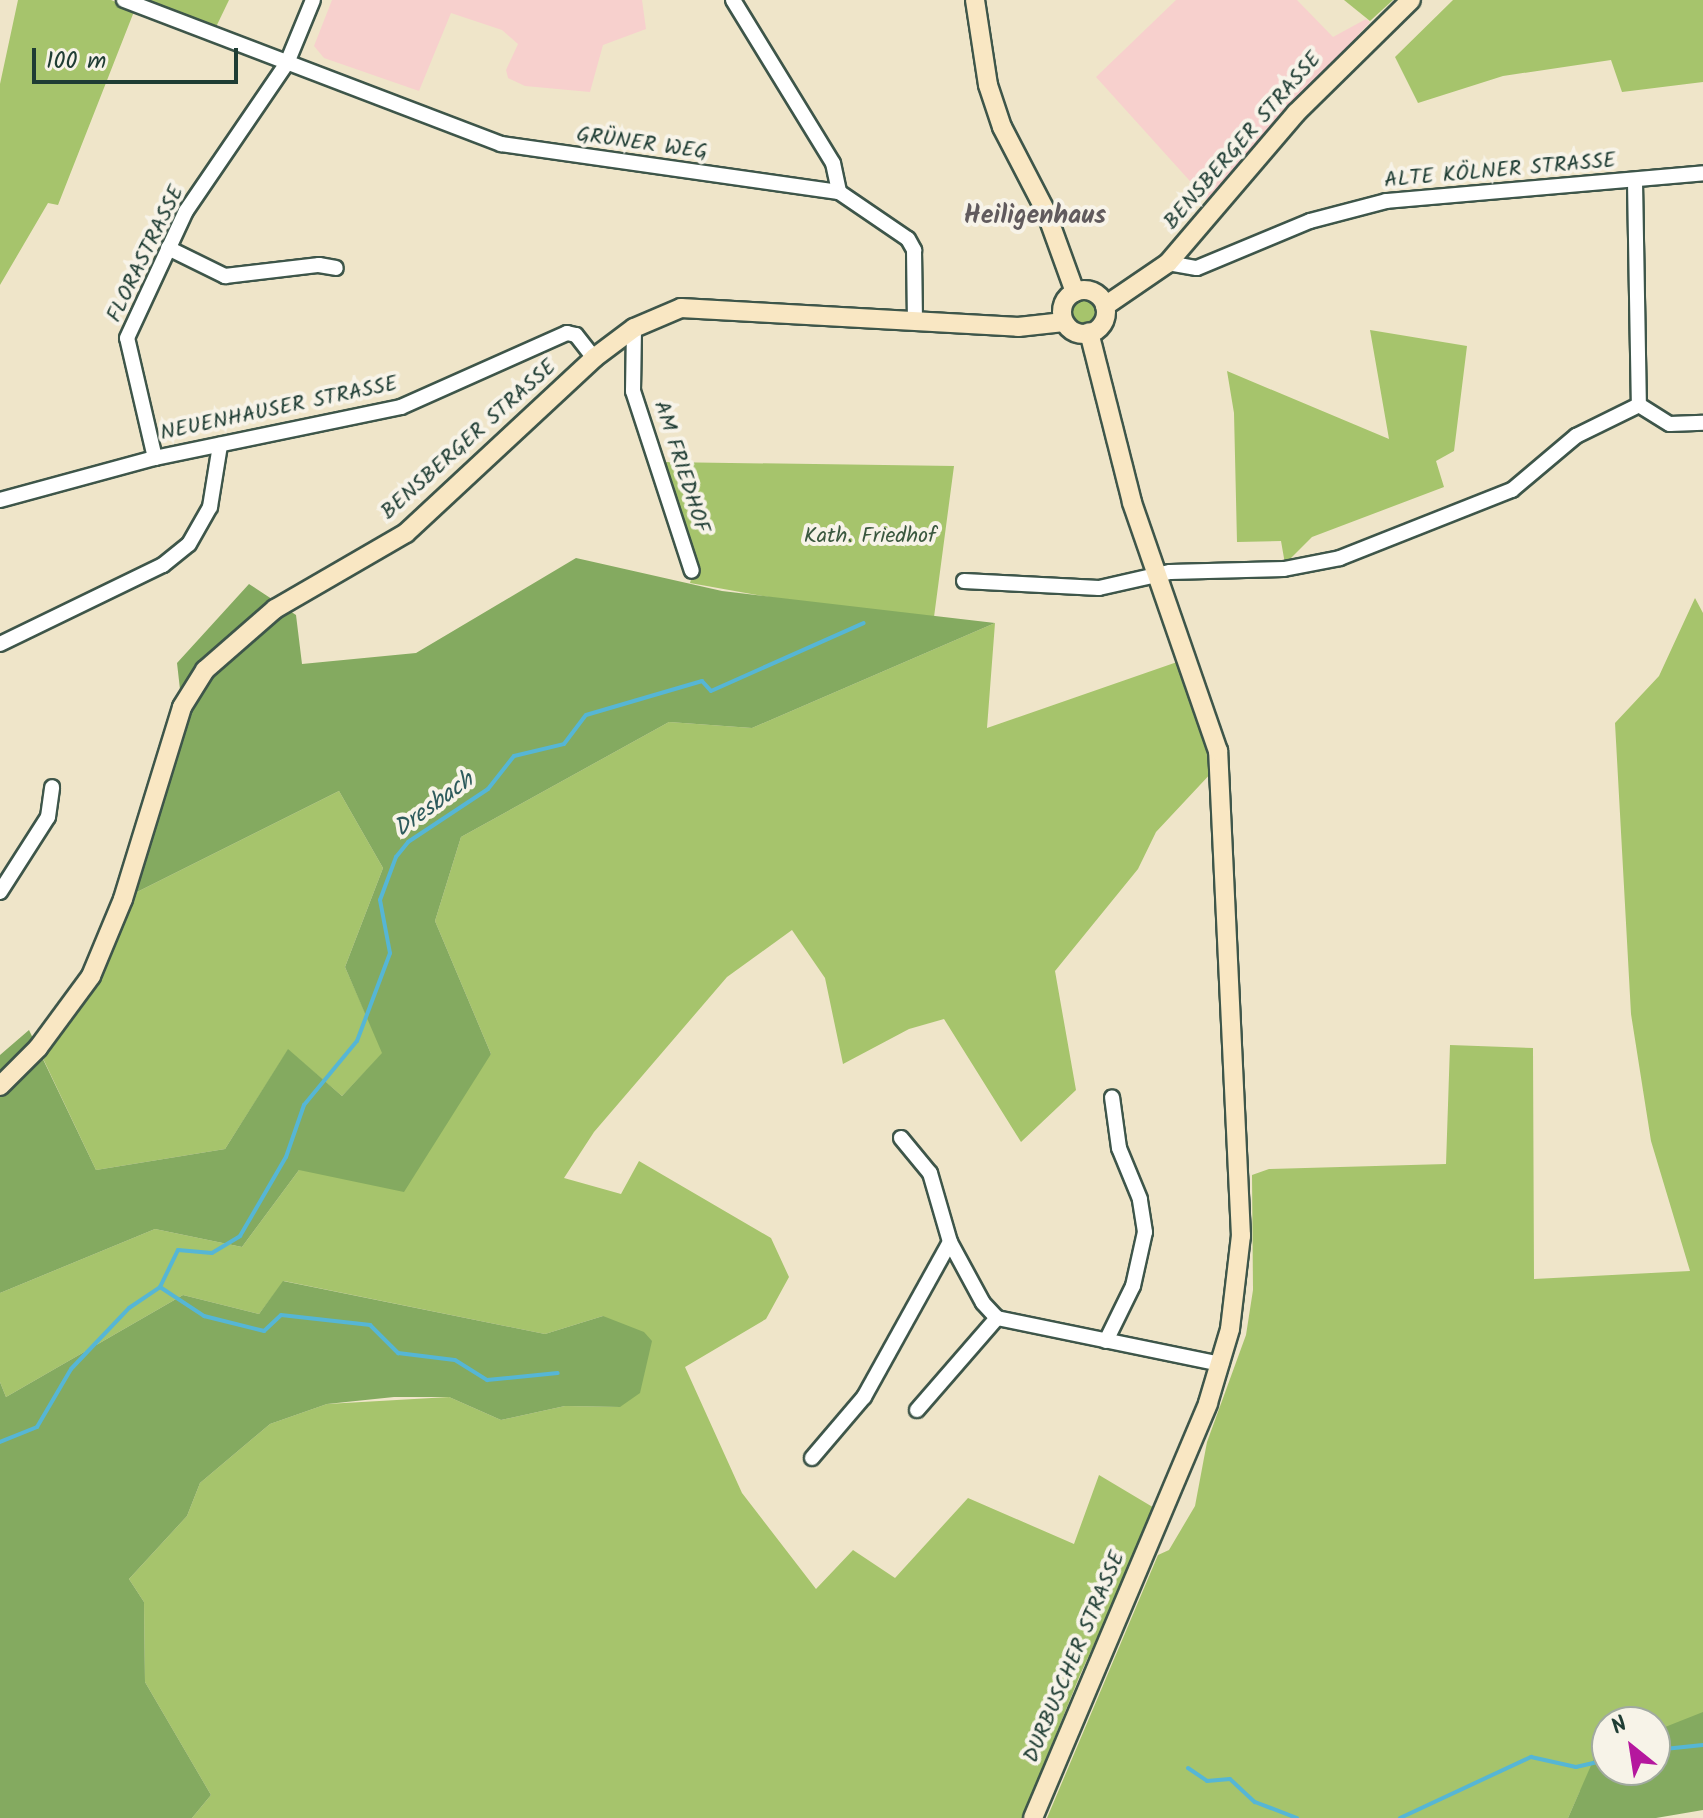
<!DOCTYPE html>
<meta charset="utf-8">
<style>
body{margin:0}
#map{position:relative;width:1703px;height:1818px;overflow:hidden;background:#efe5c9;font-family:Kalam,sans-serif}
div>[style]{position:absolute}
.built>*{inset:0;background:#f7d0cd}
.green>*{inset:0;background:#a6c46c}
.round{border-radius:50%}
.forest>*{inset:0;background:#84aa60}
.stream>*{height:4px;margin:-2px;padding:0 2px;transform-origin:2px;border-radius:2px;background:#56b6d5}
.roads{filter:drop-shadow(2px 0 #3e564a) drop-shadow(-2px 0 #3e564a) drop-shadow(0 2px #3e564a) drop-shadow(0 -2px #3e564a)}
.street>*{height:14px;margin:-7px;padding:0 7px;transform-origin:7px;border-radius:7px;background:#fff}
.secondary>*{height:18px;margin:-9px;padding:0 9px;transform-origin:9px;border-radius:9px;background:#f9e7c3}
.secondary>.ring{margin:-9px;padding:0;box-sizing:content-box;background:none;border:18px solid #f9e7c3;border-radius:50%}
span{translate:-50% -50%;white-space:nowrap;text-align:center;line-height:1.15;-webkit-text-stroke:8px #f7f3e8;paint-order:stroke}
.street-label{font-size:22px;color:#1f3d34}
.park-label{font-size:22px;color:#3a583f}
.water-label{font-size:24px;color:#2d5b5c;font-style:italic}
.quarter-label{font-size:26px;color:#615b5e;font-weight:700}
.north{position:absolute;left:1591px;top:1706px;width:80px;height:80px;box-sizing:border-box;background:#f7f3e8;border:2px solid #a1aaa0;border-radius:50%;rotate:330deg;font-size:22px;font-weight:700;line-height:32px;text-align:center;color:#1f3d34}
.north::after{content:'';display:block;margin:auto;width:28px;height:36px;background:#b5179e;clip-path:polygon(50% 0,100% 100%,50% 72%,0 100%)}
.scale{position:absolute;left:32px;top:48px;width:206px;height:36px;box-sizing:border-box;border:4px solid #1f3d34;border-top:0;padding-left:10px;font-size:24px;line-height:28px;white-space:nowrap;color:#1f3d34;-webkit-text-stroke:6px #f7f3e8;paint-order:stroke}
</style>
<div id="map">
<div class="built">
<div style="clip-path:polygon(332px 0,642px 0,646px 29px,603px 45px,590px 92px,525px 86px,508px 78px,506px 70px,518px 44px,502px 30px,451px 13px,419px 91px,324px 58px,314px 46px)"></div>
<div style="clip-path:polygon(1176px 0,1297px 0,1333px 37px,1366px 19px,1370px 22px,1207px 200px,1096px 77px)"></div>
</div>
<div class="green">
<div style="clip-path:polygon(18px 0,111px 0,135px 9px,58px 205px,48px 203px,0 285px,0 84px)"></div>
<div style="clip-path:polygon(140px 0,229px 0,216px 27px)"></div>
<div style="clip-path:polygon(1344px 0,1393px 0,1370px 21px)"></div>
<div style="clip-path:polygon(1453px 0,1703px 0,1703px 82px,1622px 92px,1611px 60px,1503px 76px,1418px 103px,1395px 57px)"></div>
<div class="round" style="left:1069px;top:299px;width:28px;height:28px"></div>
<div style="clip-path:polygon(1370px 330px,1467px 346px,1454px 451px,1436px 461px,1444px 487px,1312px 537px,1285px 564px,1281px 541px,1237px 542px,1234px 413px,1227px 371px,1389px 439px)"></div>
<div style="clip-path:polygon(663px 462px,954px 466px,934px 617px,802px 603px,690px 583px,695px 565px)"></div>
<div style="clip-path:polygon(evenodd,1695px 598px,1703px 613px,1703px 1765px,1580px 1791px,1568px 1818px,1047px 1818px,1158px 1555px,1169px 1550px,1195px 1506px,1207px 1442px,1246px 1335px,1253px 1290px,1252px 1175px,1269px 1169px,1446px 1164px,1450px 1045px,1533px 1048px,1534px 1279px,1690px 1271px,1651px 1141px,1631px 1014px,1615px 723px,1659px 676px,1695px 598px,1607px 1722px,1655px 1722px,1655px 1770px,1607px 1770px,1607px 1722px)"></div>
<div style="clip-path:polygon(995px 623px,987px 728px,1180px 661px,1214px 770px,1156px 832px,1138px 869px,1055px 971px,1076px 1090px,1021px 1142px,944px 1019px,909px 1029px,843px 1064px,825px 978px,792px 930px,727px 977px,594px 1132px,564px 1178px,621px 1194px,639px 1161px,771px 1238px,789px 1277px,766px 1319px,685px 1367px,742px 1493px,816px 1589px,853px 1550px,895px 1578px,968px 1498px,1074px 1544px,1099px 1475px,1156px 1509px,1080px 1675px,1022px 1818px,192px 1818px,211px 1795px,145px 1682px,144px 1602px,129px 1579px,187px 1516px,200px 1483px,270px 1424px,327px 1404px,449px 1397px,501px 1420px,565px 1406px,620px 1407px,603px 1316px,545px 1334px,284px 1281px,259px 1314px,183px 1295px,6px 1397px,0 1382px,0 1293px,155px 1229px,242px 1247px,299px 1170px,491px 1054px,435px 921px,461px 837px,669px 722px,752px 728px)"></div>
<div style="clip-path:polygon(339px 791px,383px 868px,345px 967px,383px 1053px,342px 1096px,288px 1050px,225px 1149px,96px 1170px,38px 1048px,66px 1013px,123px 899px)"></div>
</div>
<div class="forest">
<div style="clip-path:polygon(576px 558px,722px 591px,995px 623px,752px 728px,669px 722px,461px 837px,435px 921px,491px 1054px,404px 1192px,299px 1170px,242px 1247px,155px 1229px,0 1293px,0 1055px,29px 1030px,96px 1170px,225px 1149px,288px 1049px,342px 1096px,382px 1053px,345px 967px,383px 868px,339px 791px,123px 899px,182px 707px,177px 663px,249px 584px,296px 615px,302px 664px,416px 653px)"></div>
<div style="clip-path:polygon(283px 1281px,545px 1334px,603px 1316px,644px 1332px,652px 1341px,640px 1393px,620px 1407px,565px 1406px,501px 1420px,449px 1397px,394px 1397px,327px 1404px,270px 1424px,200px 1483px,187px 1516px,129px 1579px,144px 1602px,145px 1682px,211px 1795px,192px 1818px,0 1818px,0 1382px,6px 1397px,183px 1295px,259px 1314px)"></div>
<div style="clip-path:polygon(1703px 1712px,1703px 1810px,1656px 1818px,1568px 1818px,1596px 1754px,1607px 1750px,1607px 1770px,1655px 1770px,1655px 1731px)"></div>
</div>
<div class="stream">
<div style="left:160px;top:1287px;width:53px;rotate:33.4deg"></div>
<div style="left:204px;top:1316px;width:62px;rotate:14deg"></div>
<div style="left:264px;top:1331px;width:23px;rotate:-43deg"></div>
<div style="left:281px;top:1315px;width:90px;rotate:6.4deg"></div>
<div style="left:370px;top:1325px;width:40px;rotate:45deg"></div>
<div style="left:398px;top:1353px;width:57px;rotate:7deg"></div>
<div style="left:455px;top:1360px;width:38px;rotate:32deg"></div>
<div style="left:487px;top:1380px;width:71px;rotate:-5.6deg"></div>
<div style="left:0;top:1442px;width:40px;rotate:-22deg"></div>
<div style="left:37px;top:1427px;width:67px;rotate:-59.6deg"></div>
<div style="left:71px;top:1369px;width:84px;rotate:-46.4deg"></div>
<div style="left:129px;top:1308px;width:37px;rotate:-34deg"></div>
<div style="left:160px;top:1287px;width:41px;rotate:-64.1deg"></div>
<div style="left:178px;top:1250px;width:34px;rotate:5deg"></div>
<div style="left:212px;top:1253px;width:33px;rotate:-31deg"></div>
<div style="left:240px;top:1236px;width:91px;rotate:-59.8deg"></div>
<div style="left:286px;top:1157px;width:55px;rotate:-70.9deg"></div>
<div style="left:304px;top:1105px;width:83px;rotate:-50.4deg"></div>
<div style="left:357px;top:1041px;width:94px;rotate:-69.4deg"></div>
<div style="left:390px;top:953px;width:54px;rotate:-100.7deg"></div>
<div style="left:380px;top:900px;width:46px;rotate:-69.6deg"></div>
<div style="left:396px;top:857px;width:19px;rotate:-51deg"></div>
<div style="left:408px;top:842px;width:96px;rotate:-33.5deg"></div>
<div style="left:488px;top:789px;width:42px;rotate:-51.8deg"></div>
<div style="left:514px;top:756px;width:51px;rotate:-13.5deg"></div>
<div style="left:564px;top:744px;width:36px;rotate:-53deg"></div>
<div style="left:586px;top:715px;width:121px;rotate:-16.3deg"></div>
<div style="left:702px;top:681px;width:13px;rotate:48deg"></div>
<div style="left:711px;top:691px;width:167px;rotate:-24deg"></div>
<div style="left:1655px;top:1750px;width:48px;rotate:-5.9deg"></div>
<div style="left:1188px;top:1768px;width:23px;rotate:34deg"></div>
<div style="left:1207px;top:1781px;width:23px;rotate:-5deg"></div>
<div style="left:1230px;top:1779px;width:34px;rotate:43deg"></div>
<div style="left:1255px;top:1802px;width:45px;rotate:20.9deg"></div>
<div style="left:1400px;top:1818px;width:145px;rotate:-25deg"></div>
<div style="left:1531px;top:1757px;width:46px;rotate:12.5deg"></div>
<div style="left:1576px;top:1767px;width:32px;rotate:-13deg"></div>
</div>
<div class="roads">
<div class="street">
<div style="left:124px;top:0;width:404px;rotate:20.9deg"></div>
<div style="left:501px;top:144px;width:341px;rotate:8.1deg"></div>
<div style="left:839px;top:192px;width:83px;rotate:34.3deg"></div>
<div style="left:908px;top:239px;width:13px;rotate:61deg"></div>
<div style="left:914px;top:250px;width:71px;rotate:89.2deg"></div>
<div style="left:733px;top:0;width:191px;rotate:58.5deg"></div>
<div style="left:833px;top:163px;width:30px;rotate:78deg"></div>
<div style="left:1635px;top:182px;width:223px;rotate:89deg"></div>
<div style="left:168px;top:248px;width:64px;rotate:26.2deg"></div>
<div style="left:225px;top:276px;width:95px;rotate:-6.7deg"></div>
<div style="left:319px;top:265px;width:17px;rotate:10deg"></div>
<div style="left:1168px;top:263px;width:29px;rotate:10deg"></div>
<div style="left:1197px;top:268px;width:122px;rotate:-22.6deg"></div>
<div style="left:1310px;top:221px;width:79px;rotate:-14.7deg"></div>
<div style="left:1386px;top:201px;width:318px;rotate:-5deg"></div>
<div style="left:634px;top:328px;width:63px;rotate:90.9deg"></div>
<div style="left:633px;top:391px;width:189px;rotate:71.9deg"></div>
<div style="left:1639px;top:405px;width:36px;rotate:32deg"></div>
<div style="left:1670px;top:424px;width:33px;rotate:-2deg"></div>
<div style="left:155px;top:458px;width:123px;rotate:-103.1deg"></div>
<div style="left:127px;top:338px;width:140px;rotate:-65.1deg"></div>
<div style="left:186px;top:211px;width:179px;rotate:-55.7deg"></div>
<div style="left:287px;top:63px;width:68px;rotate:-67.6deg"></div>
<div style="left:0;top:500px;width:161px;rotate:-15.2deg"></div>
<div style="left:155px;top:458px;width:251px;rotate:-11.7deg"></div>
<div style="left:401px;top:407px;width:182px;rotate:-24deg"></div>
<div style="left:567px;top:333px;width:9px;rotate:13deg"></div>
<div style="left:576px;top:335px;width:29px;rotate:52deg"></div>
<div style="left:964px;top:581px;width:135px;rotate:3deg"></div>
<div style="left:1099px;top:588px;width:73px;rotate:-12.7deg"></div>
<div style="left:1170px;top:572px;width:114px;rotate:-1.5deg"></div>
<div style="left:1284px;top:569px;width:57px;rotate:-11.1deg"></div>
<div style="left:1340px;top:558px;width:185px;rotate:-21.6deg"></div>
<div style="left:1512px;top:490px;width:84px;rotate:-40.2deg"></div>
<div style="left:1576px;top:436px;width:70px;rotate:-26.2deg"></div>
<div style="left:0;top:644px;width:181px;rotate:-25.9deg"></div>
<div style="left:163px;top:565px;width:33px;rotate:-39deg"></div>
<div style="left:189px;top:544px;width:43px;rotate:-60.4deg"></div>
<div style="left:210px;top:507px;width:63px;rotate:-80.8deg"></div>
<div style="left:0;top:892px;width:89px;rotate:-57.4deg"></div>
<div style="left:48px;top:817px;width:30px;rotate:-82deg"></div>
<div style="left:901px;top:1138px;width:45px;rotate:50.4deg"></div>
<div style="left:930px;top:1173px;width:72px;rotate:73.8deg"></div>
<div style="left:950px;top:1242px;width:69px;rotate:61.6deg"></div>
<div style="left:983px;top:1303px;width:21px;rotate:47deg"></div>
<div style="left:997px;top:1318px;width:229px;rotate:11.6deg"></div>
<div style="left:1106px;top:1341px;width:61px;rotate:-63.9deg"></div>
<div style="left:1133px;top:1286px;width:55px;rotate:-77.5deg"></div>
<div style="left:1145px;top:1232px;width:33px;rotate:-99deg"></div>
<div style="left:1140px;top:1199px;width:55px;rotate:-112.4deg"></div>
<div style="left:1119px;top:1148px;width:51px;rotate:-97.8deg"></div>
<div style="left:917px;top:1410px;width:122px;rotate:-49deg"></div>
<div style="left:812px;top:1458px;width:80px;rotate:-49.6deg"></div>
<div style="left:864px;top:1397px;width:177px;rotate:-61deg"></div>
</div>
<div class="secondary">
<div style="left:975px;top:0;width:86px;rotate:81.3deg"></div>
<div style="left:988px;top:85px;width:44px;rotate:71.6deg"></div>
<div style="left:1002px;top:127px;width:96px;rotate:62.6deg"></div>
<div style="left:1046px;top:212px;width:85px;rotate:70.1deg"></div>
<div class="ring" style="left:1062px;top:290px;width:26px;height:26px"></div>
<div style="left:1105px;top:306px;width:76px;rotate:-34.3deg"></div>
<div style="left:1168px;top:263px;width:197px;rotate:-49.5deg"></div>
<div style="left:1296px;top:113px;width:161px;rotate:-44.5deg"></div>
<div style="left:0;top:1086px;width:54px;rotate:-45deg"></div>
<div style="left:38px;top:1048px;width:89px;rotate:-53.6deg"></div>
<div style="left:91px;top:976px;width:83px;rotate:-67.4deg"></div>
<div style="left:123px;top:899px;width:201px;rotate:-72.9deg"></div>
<div style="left:182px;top:707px;width:44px;rotate:-58.1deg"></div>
<div style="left:205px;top:670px;width:93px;rotate:-41.1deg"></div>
<div style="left:275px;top:609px;width:151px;rotate:-30.1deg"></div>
<div style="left:406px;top:533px;width:257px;rotate:-42.9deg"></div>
<div style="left:594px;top:358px;width:50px;rotate:-36.9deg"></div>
<div style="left:634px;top:328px;width:51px;rotate:-23.1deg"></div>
<div style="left:681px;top:308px;width:338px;rotate:3.2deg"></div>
<div style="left:1018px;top:327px;width:46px;rotate:-6.2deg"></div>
<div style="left:1033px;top:1818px;width:450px;rotate:-67.1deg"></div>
<div style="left:1208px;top:1403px;width:77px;rotate:-73.4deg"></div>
<div style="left:1230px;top:1329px;width:94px;rotate:-83.3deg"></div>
<div style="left:1241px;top:1236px;width:486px;rotate:-92.7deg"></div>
<div style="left:1218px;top:751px;width:263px;rotate:-109.1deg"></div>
<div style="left:1132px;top:502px;width:175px;rotate:-104.2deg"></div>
</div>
</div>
<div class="street-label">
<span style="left:1243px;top:141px;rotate:-49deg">BENSBERGER STRASSE</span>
<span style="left:642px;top:144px;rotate:8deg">GRÜNER WEG</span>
<span style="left:1500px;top:171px;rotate:-5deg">ALTE KÖLNER STRASSE</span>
<span style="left:146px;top:254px;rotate:-64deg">FLORASTRASSE</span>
<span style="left:279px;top:409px;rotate:-12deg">NEUENHAUSER STRASSE</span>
<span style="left:469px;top:440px;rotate:-42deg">BENSBERGER STRASSE</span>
<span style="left:681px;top:467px;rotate:72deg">AM FRIEDHOF</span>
<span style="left:1075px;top:1657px;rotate:-67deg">DURBUSCHER STRASSE</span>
</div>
<div class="park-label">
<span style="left:870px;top:537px">Kath. Friedhof</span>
</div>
<div class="water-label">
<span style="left:434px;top:805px;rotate:-36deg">Dresbach</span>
</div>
<div class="quarter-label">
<span style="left:1035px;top:217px">Heiligenhaus</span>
</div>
<div class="north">N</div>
<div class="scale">100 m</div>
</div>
